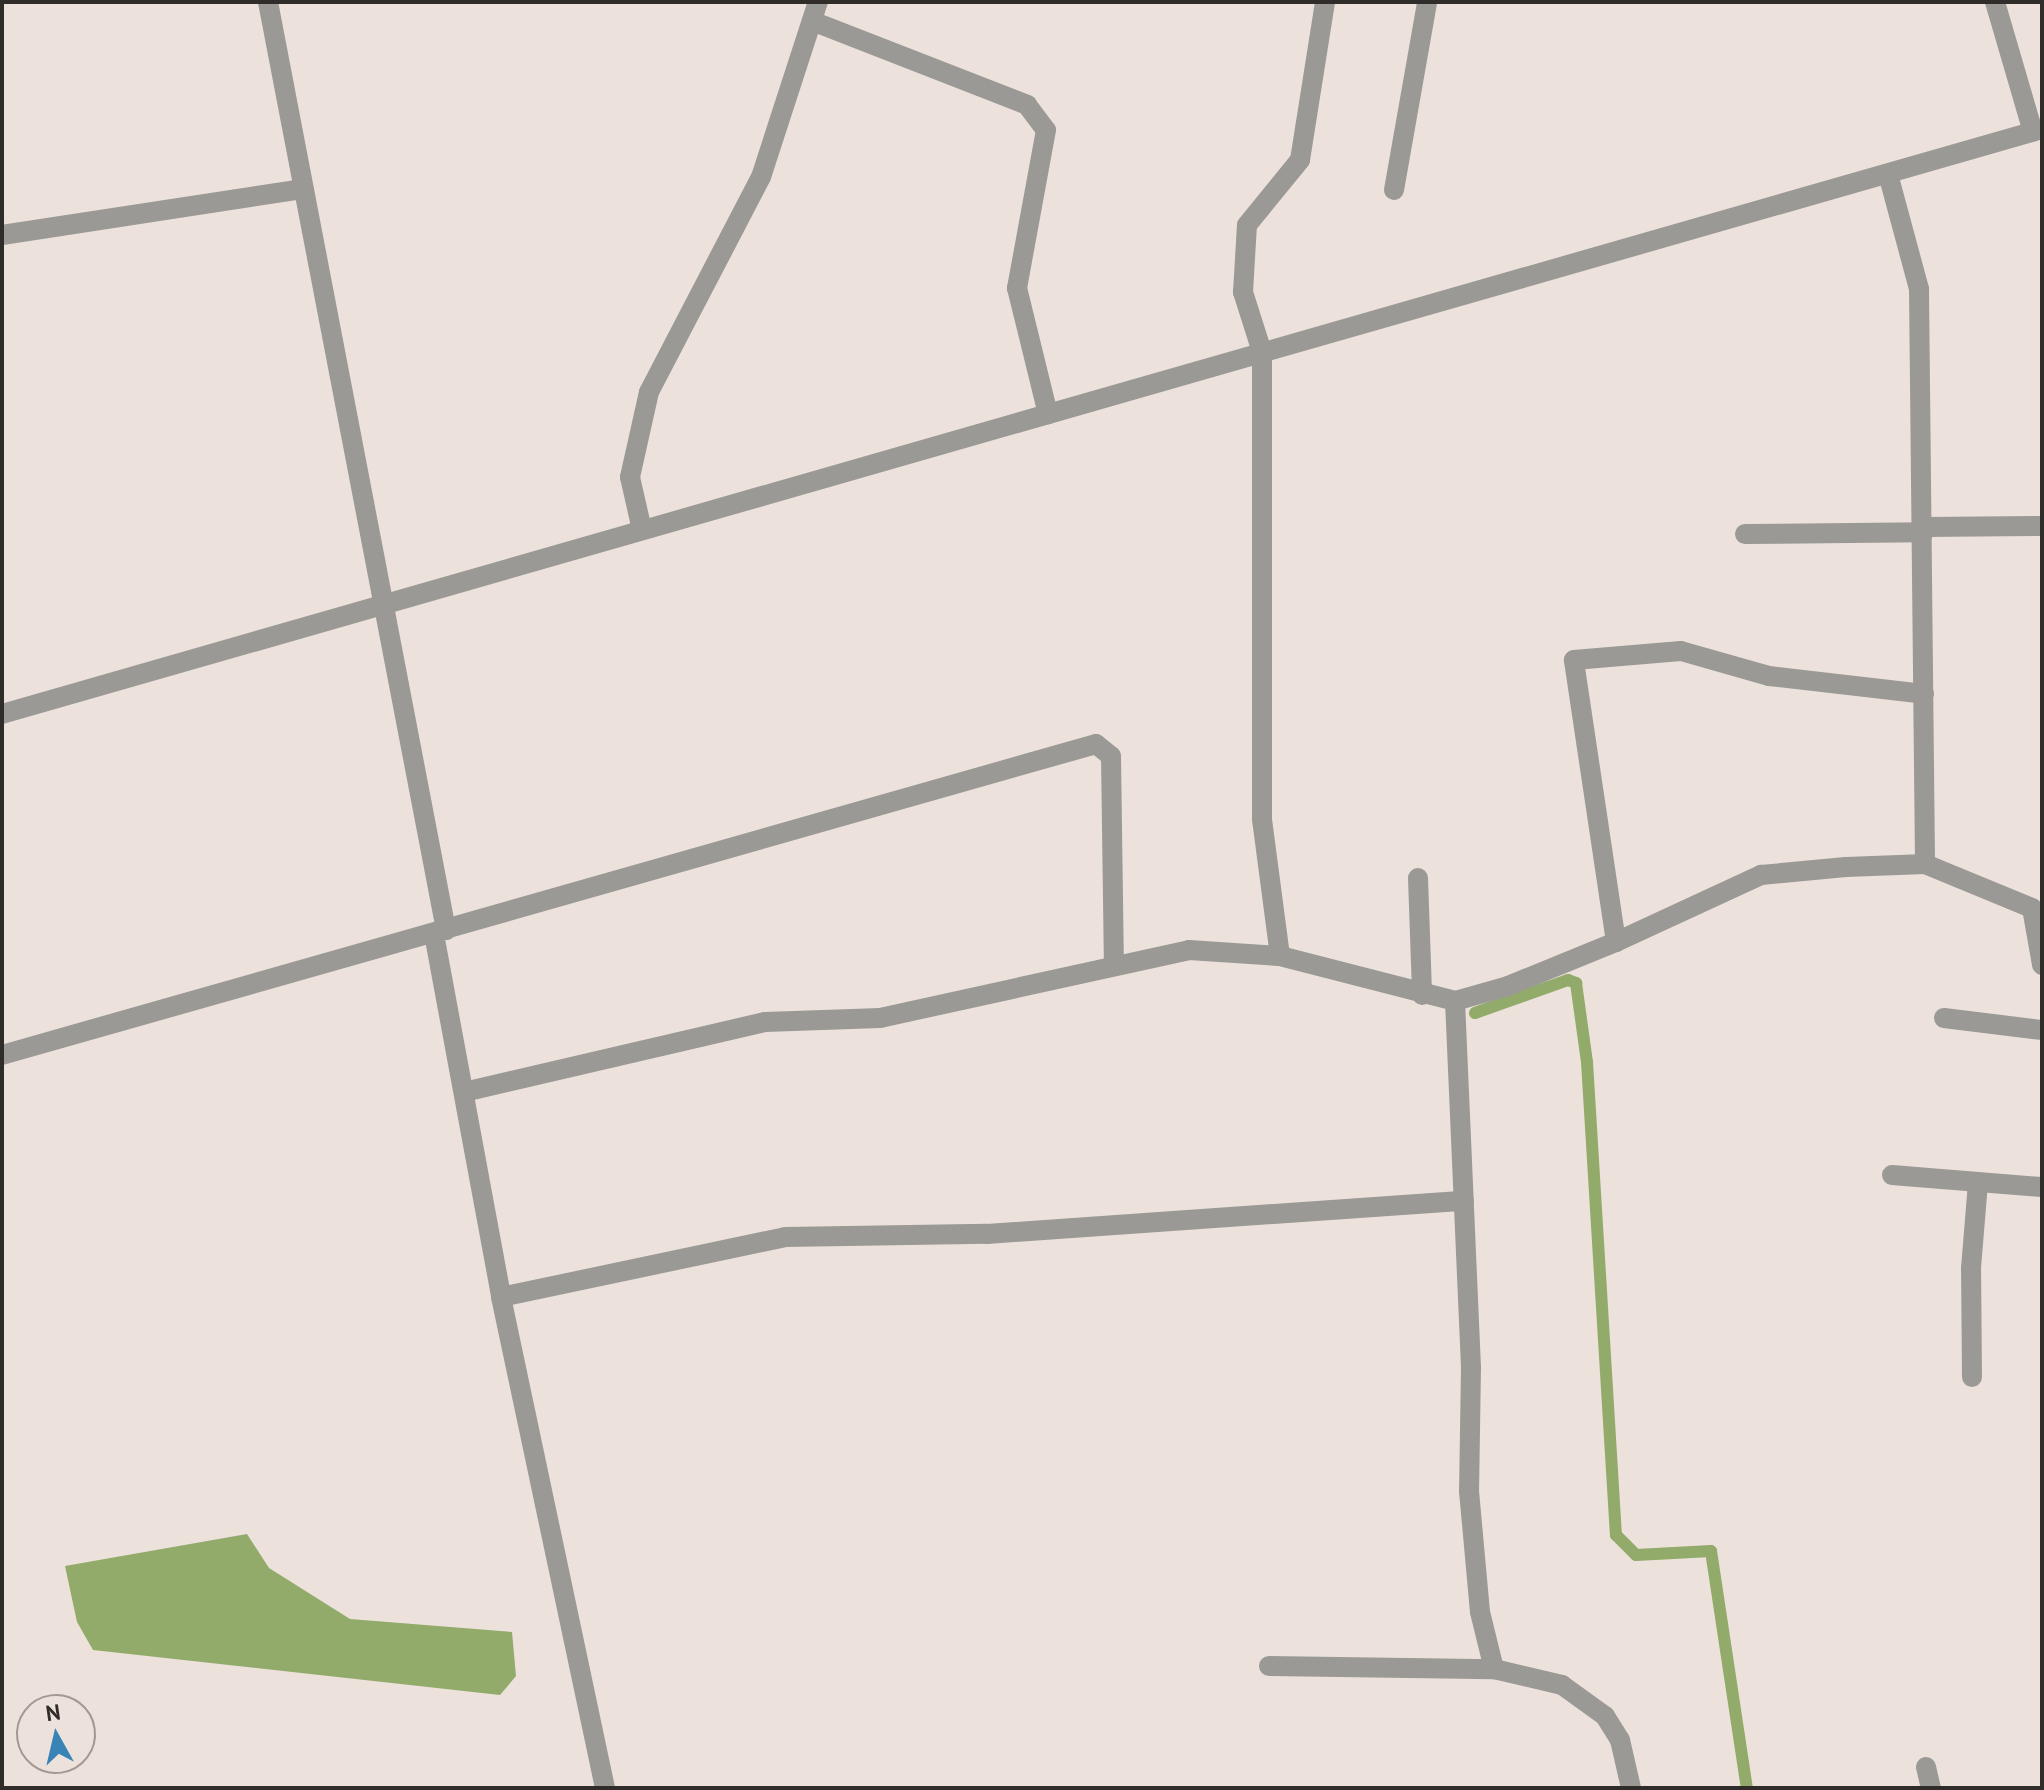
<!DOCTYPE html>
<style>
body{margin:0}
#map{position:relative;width:2044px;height:1790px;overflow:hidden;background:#ece2db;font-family:"PT Sans",sans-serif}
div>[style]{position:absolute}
.water>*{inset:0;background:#92aa6a}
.stream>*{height:12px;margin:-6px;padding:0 6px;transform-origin:6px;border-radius:6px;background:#92aa6a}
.minor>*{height:20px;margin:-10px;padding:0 10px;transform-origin:10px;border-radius:10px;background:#9b9995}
span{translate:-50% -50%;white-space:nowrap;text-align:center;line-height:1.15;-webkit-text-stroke:7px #ece2db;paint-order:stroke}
.frame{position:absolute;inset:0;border:4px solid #302c2a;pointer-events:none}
.north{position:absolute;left:16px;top:1694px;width:80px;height:80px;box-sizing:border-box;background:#ece2db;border:2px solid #a19994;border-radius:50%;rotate:352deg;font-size:22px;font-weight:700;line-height:32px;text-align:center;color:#302c2a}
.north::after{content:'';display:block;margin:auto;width:28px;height:36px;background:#3983b7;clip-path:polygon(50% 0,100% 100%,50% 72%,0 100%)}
</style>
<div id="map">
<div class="water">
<div style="clip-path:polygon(247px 1534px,269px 1568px,350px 1619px,512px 1632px,516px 1676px,500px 1695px,93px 1650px,77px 1622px,65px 1566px)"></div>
</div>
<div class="stream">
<div style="left:1475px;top:1013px;width:99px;rotate:-19.5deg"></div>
<div style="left:1568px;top:980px;width:9px;rotate:21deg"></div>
<div style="left:1576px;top:983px;width:80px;rotate:82.1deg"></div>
<div style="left:1587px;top:1062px;width:474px;rotate:86.5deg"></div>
<div style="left:1616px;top:1535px;width:28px;rotate:45deg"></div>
<div style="left:1636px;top:1555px;width:75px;rotate:-3.1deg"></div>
<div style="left:1711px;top:1551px;width:240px;rotate:81.4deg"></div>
</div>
<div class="minor">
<div style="left:268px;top:2px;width:945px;rotate:79.14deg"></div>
<div style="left:1995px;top:2px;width:135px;rotate:73.7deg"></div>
<div style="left:812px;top:21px;width:231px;rotate:21.3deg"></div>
<div style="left:1027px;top:105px;width:31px;rotate:53deg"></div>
<div style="left:1046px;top:130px;width:161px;rotate:100.4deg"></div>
<div style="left:1017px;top:288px;width:130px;rotate:76.2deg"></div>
<div style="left:1888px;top:174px;width:119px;rotate:74.9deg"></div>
<div style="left:1919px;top:289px;width:575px;rotate:89.4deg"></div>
<div style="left:1394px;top:190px;width:191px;rotate:-80deg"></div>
<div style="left:2px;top:235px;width:305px;rotate:-8.7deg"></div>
<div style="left:1924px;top:527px;width:118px;rotate:-0.5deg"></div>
<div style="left:642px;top:530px;width:54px;rotate:-102.8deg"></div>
<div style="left:630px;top:477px;width:87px;rotate:-77.4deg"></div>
<div style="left:649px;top:392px;width:242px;rotate:-62.5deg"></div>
<div style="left:761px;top:177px;width:184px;rotate:-72deg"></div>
<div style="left:1745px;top:534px;width:179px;rotate:-0.6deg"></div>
<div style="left:2px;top:714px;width:2122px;rotate:-16deg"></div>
<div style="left:1418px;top:878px;width:117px;rotate:88deg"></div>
<div style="left:434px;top:934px;width:369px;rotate:79.5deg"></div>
<div style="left:501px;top:1297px;width:502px;rotate:78.04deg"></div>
<div style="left:1616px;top:942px;width:285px;rotate:-98.5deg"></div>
<div style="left:1574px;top:660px;width:107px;rotate:-4.8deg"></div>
<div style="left:1681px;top:651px;width:91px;rotate:15.9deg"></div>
<div style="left:1769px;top:676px;width:156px;rotate:6.6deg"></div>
<div style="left:1280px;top:956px;width:138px;rotate:-97.5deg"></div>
<div style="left:1262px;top:819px;width:467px;rotate:-90deg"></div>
<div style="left:1262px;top:352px;width:63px;rotate:-107.6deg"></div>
<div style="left:1243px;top:292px;width:67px;rotate:-86.6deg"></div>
<div style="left:1247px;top:225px;width:84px;rotate:-50.8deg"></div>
<div style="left:1300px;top:160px;width:160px;rotate:-81deg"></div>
<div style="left:1455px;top:1001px;width:366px;rotate:87.5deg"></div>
<div style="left:1471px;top:1367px;width:124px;rotate:90.9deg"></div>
<div style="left:1469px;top:1491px;width:121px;rotate:84.8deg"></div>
<div style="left:1480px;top:1612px;width:59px;rotate:76.2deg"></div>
<div style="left:1494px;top:1669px;width:70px;rotate:13.2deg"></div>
<div style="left:1562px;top:1685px;width:53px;rotate:35.8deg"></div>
<div style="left:1605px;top:1716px;width:28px;rotate:58deg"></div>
<div style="left:1620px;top:1740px;width:49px;rotate:77.1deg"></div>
<div style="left:1944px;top:1018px;width:99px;rotate:7deg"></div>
<div style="left:2px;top:1055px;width:1137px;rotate:-15.87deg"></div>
<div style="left:1096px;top:744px;width:19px;rotate:39deg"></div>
<div style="left:1111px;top:756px;width:210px;rotate:89.2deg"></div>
<div style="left:464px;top:1092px;width:309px;rotate:-13.1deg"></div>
<div style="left:765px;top:1022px;width:115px;rotate:-2deg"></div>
<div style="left:880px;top:1018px;width:316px;rotate:-12.4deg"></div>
<div style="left:1189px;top:950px;width:91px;rotate:3.8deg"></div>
<div style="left:1280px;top:956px;width:181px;rotate:14.4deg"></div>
<div style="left:1455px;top:1001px;width:55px;rotate:-15.8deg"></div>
<div style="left:1508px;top:986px;width:117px;rotate:-22.2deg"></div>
<div style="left:1616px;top:942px;width:160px;rotate:-24.8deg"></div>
<div style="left:1761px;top:875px;width:85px;rotate:-5.4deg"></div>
<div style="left:1846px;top:867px;width:79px;rotate:-2.2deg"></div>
<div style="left:1925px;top:864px;width:116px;rotate:22.4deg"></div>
<div style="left:2032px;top:908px;width:58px;rotate:80deg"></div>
<div style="left:1892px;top:1175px;width:150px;rotate:4.6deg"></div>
<div style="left:501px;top:1297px;width:290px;rotate:-11.9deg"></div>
<div style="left:785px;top:1237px;width:202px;rotate:-0.9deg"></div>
<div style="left:987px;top:1234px;width:478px;rotate:-4deg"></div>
<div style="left:1972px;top:1377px;width:109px;rotate:-90.5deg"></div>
<div style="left:1971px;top:1268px;width:86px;rotate:-85.3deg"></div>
<div style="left:1269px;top:1666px;width:225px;rotate:0.8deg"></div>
<div style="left:1926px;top:1767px;width:22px;rotate:77deg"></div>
</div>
<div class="frame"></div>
<div class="north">N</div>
</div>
